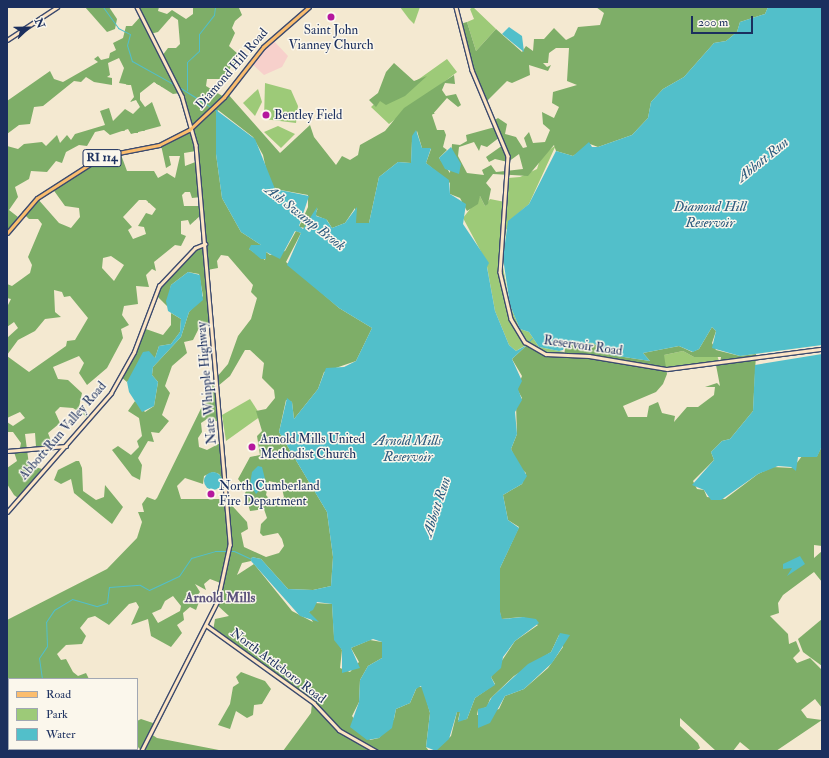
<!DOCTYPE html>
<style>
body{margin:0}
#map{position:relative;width:829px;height:758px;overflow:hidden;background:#f4e9d1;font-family:"IM FELL Double Pica",serif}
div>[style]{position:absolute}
.built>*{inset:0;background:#f7d0cb}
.green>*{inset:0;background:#9dca78}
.forest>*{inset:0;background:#7eae68}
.water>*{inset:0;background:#52bfca}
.round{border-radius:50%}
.stream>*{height:1px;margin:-0.5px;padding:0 0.5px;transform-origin:0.5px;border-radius:0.5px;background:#52bfca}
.roads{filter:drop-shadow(1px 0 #3c4b6f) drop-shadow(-1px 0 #3c4b6f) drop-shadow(0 1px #3c4b6f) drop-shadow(0 -1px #3c4b6f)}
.secondary>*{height:2.5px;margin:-1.25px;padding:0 1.25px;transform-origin:1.25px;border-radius:1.25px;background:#fde5c5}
.primary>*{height:3px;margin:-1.5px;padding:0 1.5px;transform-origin:1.5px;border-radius:1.5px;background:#fbbd6e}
.dots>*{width:11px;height:11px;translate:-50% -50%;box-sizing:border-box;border:2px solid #fbf7ec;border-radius:50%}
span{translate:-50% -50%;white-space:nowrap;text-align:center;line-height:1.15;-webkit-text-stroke:3px #fbf7ec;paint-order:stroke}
.shield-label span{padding:1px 3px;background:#fbf7ec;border:1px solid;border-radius:3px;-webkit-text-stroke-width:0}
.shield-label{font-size:12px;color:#1b2f5e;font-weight:700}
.poi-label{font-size:13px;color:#1b2f5e}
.left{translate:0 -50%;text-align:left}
.street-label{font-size:13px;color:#1b2f5e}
.water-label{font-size:14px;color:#2c5a7e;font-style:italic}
.neighbourhood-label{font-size:14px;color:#5c537c;font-weight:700}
.frame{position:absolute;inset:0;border:8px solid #1b2f5e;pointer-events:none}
.legend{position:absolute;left:8px;top:678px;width:130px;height:72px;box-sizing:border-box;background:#fbf7ec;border:1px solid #a1a7b3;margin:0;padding:5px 7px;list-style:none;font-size:12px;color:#1b2f5e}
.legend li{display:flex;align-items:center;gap:8px;height:20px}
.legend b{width:20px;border:1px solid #a1a7b3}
.north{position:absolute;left:8px;top:8px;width:40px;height:40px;-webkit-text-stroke:3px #fbf7ec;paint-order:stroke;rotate:68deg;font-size:11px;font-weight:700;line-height:16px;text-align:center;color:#1b2f5e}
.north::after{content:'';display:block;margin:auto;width:14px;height:18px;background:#1b2f5e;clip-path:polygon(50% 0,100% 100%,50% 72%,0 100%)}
.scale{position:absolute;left:691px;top:16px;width:62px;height:18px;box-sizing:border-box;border:2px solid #1b2f5e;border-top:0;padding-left:5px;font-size:12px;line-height:14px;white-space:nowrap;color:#1b2f5e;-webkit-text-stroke:3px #fbf7ec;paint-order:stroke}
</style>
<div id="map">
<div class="built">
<div style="clip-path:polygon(272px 39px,288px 56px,282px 67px,264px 75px,250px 62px)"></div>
</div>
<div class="green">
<div style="clip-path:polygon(400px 7px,420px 7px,414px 24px,409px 19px)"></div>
<div style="clip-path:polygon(473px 7px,496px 29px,476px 51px,467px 22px,474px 19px,470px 9px)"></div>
<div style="clip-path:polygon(447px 59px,457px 72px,389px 124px,371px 107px,383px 96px,388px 101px)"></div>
<div style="clip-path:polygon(265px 83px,291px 90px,298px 106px,296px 123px,264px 119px)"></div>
<div style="clip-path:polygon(258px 89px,262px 102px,255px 116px,243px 103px)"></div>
<div style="clip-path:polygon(278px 126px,295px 134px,281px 148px,264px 132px)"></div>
<div style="clip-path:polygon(556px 145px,529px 204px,515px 216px,506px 230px,503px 267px,510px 305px,520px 329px,529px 332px,539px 347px,564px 352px,564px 355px,543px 357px,526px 345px,516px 351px,509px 345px,495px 311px,486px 261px,463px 218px,480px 196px,485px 206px,490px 199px,505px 202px,508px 178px,520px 177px,537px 169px,541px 156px)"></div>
<div style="clip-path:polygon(683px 351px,694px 357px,717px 355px,720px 364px,664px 368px,664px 355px)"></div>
<div style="clip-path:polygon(250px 399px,261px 416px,226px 441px,222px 415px)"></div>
</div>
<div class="forest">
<div style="clip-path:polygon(85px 7px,109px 7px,117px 19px,115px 29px,107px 32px)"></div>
<div style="clip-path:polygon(evenodd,136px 7px,159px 7px,158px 11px,167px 14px,172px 10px,186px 19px,193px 14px,193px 7px,239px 8px,242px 15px,235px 21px,232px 28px,235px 33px,229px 46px,238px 54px,234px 57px,237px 62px,231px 65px,227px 79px,207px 79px,206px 86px,224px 97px,227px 93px,280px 153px,310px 125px,314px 137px,336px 165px,342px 156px,350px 160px,358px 155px,360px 145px,385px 131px,404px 108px,454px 75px,455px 84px,445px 83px,442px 90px,446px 96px,456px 94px,461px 105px,458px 107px,447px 98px,432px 115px,437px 130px,444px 130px,446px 135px,443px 147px,447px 150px,439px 158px,450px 173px,452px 144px,460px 145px,467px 141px,466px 135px,495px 127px,493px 121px,498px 118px,507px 124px,505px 134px,516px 137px,523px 148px,527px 147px,524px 138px,529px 132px,533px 143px,545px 142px,550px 130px,543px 124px,542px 112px,554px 118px,559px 107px,552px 103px,553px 92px,577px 85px,567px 81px,569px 48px,556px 48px,549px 53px,548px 63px,543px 63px,547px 67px,551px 65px,548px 71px,529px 65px,530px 75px,512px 83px,507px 81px,485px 103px,469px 62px,460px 24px,467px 22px,476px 51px,496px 29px,522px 52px,526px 46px,533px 51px,534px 39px,544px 39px,554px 28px,566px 40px,574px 36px,578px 27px,600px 25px,604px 13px,596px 7px,768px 7px,765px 14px,740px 22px,737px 32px,726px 41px,714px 43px,684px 77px,663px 89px,651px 102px,648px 118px,632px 135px,598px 147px,590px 144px,573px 156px,556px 151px,554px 145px,528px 176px,493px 174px,486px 183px,491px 189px,488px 204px,485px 206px,480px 196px,478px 204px,467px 211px,460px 198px,450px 194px,450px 183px,426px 163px,431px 149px,422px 148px,417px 131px,412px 141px,411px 163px,398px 162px,379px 177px,369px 223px,356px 223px,355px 208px,345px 223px,332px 228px,327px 220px,315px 215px,318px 208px,305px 228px,299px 227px,308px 207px,308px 195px,275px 189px,268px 178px,263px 155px,253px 137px,218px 110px,216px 113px,216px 154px,222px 198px,241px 232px,261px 245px,249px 249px,265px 260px,266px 252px,270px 255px,285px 251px,296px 231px,301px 233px,286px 262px,339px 308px,372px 328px,356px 361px,324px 372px,318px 389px,294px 419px,292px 402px,286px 400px,279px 432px,327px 512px,333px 557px,331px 586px,313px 590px,288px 589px,261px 559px,252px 557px,251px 561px,242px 563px,237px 575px,254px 564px,292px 611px,313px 622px,308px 614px,315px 603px,332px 604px,334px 636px,342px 650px,340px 668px,350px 672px,359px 662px,351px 648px,370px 640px,382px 642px,382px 658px,368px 666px,360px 680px,359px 702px,352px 716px,370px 740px,379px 738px,394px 719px,396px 709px,410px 703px,417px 687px,423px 687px,430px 713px,426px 747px,429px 751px,283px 751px,311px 713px,312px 703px,213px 631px,215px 619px,229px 616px,216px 604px,223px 584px,210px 579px,204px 584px,206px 590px,195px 584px,200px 592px,195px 598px,199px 602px,196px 610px,190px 607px,183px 613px,184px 620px,177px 625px,182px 633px,171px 647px,151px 636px,148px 619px,131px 625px,139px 607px,136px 602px,129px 604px,109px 625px,95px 616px,88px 618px,80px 628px,86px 636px,82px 644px,66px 645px,57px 654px,61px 660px,66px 659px,73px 672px,78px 676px,86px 673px,89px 679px,9px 679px,7px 726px,7px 620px,107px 569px,137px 538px,142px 522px,138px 512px,144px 512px,142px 504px,147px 497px,155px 500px,157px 498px,216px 378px,228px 364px,238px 336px,251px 319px,257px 298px,251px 292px,253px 285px,228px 256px,221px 255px,217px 261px,218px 268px,207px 270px,211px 324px,199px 328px,193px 340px,184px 342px,187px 353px,172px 366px,165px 386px,170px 393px,162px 415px,169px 421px,159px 433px,151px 432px,154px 442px,148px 441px,138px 458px,142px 465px,140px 480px,132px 476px,112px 450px,118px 446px,131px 455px,139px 447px,137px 441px,142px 436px,139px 418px,128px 411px,135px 401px,145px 412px,154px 406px,158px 382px,152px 375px,153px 367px,181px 337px,189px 312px,203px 296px,199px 274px,188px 272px,171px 285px,167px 306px,155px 294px,160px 283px,194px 248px,204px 244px,201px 215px,190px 225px,188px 220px,181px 221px,181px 234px,186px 236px,181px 246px,175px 245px,154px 262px,156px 271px,152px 269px,146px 275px,149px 287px,136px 286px,138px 304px,124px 306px,122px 315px,129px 325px,121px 329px,123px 338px,107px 368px,87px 385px,79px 373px,84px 363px,79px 356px,53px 367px,58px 379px,68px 380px,82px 393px,79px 407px,90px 419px,73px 408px,60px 407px,55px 412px,60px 423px,48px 433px,53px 446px,36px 447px,35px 433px,25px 434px,29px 465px,42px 469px,18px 498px,14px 495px,7px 484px,7px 468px,17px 461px,13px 449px,20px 448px,21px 443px,13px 432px,7px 432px,7px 422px,13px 426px,25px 418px,20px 412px,7px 418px,7px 356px,29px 372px,66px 346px,67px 341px,75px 340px,88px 318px,70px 296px,64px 297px,62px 292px,54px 290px,55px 312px,61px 317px,45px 319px,35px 331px,18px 340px,7px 355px,7px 338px,18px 328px,14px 322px,7px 327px,7px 307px,11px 299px,7px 298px,7px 284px,12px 286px,30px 273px,32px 265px,28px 257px,42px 224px,38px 219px,29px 219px,22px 212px,37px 198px,59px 223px,71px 228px,80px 217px,79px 208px,65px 206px,52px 188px,90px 163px,120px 152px,127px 171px,154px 171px,158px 178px,167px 173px,175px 178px,180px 156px,169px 156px,171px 165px,166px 168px,161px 145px,192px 129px,180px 93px,173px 94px,154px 82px,140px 93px,140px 100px,145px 107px,152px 102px,161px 126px,131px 134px,128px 129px,110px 135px,104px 130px,95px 132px,87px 146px,79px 145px,66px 152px,62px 163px,56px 161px,47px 172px,31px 171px,29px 179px,15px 187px,18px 197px,9px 210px,18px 217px,7px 232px,7px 146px,18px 149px,24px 144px,42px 142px,46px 146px,57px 135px,60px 143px,67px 135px,71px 140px,75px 134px,105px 125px,100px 111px,109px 108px,113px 121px,125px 109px,133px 114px,140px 107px,136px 100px,130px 102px,134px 97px,131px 85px,119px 83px,124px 68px,119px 58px,108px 63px,110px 75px,107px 77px,112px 78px,112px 85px,94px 82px,86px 77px,81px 82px,74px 81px,43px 106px,34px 107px,30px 124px,19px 125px,7px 134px,7px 101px,50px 71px,54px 79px,63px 82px,98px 62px,94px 59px,98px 56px,101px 60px,109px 58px,110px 53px,116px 50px,113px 43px,123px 38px,126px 26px,132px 26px,141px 16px,136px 7px,172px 16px,178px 20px,180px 44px,176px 48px,168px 48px,162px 56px,150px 34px,158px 32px,172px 16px,136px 7px,500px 137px,503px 145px,486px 157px,489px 162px,495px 159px,508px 162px,519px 154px,523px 169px,496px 172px,491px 165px,482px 170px,484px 175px,467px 173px,458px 156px,459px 147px,474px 142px,479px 151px,481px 145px,487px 147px,500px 137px,136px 7px,196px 151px,198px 161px,185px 166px,184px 153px,196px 151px,136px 7px,185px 192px,190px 192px,192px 198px,201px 197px,201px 206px,184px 206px,182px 195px,185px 192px,136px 7px,139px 200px,146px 200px,156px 209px,152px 215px,146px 213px,138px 226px,144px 227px,146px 234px,133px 239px,128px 230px,132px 227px,123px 217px,139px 200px,136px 7px,111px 256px,124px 265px,114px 281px,102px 268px,103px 258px,111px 256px,136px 7px,245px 350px,250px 350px,264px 363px,262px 378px,274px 390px,275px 398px,266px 409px,256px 411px,262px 431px,257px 436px,260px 455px,250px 457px,238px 479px,247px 490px,245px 493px,250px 511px,264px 509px,267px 518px,261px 524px,260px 533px,263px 536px,278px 533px,282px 539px,284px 546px,279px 553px,266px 557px,244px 547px,241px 533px,248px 529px,247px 522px,226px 499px,181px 499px,177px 486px,185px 478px,203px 484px,204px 476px,213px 472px,219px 474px,225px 485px,222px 442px,207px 450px,199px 447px,198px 438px,202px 432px,201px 423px,207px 419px,220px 422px,218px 386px,230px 376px,245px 350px,136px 7px,269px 481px,281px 484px,284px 497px,280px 501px,271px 501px,266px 495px,269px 481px,136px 7px,173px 596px,181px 606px,180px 611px,158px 623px,152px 613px,161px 609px,165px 601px,173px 596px)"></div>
<div style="clip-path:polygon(394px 63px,414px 81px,427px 76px,405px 96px,386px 105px,380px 101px,376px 107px,369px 100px,378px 93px,386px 72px)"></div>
<div style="clip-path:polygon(171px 313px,181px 319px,180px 332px,171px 344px,159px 346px,155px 358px,151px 357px,127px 382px,121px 377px,143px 328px,163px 335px,171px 325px)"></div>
<div style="clip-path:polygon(evenodd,712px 327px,716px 331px,712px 343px,716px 350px,740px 356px,756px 354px,753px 411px,730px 439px,722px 441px,711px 452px,714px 460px,693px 481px,697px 489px,704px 490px,707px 497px,725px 499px,758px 474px,773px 467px,793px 468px,802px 456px,817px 456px,822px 446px,822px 546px,814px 545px,814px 558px,822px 551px,822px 582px,814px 572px,783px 595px,778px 603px,779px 613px,770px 616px,788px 634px,789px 644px,796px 641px,800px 651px,793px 658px,797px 663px,810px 658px,822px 670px,822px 708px,815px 699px,801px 710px,807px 718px,822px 720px,776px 751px,751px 751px,740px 742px,733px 751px,716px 751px,680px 718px,680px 726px,698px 743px,700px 748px,696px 751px,435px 751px,451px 736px,457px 712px,460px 712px,458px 720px,467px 719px,475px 698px,495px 684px,491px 677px,515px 641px,538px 625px,523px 617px,501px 619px,500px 612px,500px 568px,519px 527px,508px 520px,503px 495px,522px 484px,526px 473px,519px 467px,511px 449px,517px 434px,516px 405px,522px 398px,517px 389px,522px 376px,512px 359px,527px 345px,546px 357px,546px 354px,564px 355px,566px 343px,593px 343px,611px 355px,650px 361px,643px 353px,679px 346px,692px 352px,699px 349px,712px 327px,683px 351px,694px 357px,721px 357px,720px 364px,716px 365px,720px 386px,717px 383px,705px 387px,715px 387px,714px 395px,698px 407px,687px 407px,674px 422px,675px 416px,662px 413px,658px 402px,649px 406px,647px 417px,628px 417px,623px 406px,656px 392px,663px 384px,667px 374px,664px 355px,683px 351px,712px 327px,559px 635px,563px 647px,548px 668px,524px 689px,505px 696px,499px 709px,477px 715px,478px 710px,487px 707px,490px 699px,514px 676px,551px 652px,559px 635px)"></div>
<div style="clip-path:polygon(76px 461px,79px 461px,82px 468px,83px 491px,96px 500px,104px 497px,105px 485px,123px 507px,112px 524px,74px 493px,71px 479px,61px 484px,54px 480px,58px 470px)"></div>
<div style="clip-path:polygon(822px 619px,822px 666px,803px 652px,798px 639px)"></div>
<div style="clip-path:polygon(241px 672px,265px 681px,271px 689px,262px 704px,254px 705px,253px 715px,247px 718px,236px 711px,230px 729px,218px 725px,230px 704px,233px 687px,239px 683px,236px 677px)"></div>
<div style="clip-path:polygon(141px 719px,156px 724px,151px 734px,157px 738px,224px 751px,142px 751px,137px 746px,137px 721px)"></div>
</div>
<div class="water">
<div style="clip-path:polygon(768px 7px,822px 7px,822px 345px,740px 356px,712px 348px,716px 331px,712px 327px,699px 349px,693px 352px,679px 346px,643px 353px,650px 361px,611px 355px,593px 343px,566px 343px,563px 350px,559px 351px,539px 347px,529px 332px,520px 329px,510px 305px,503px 258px,508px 221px,529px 204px,556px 151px,573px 156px,589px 142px,592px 147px,598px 147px,632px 135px,648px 118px,651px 102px,663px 89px,684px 77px,714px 43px,726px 41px,737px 32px,740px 22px,765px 14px)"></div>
<div style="clip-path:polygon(509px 27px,522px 36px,524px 52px,502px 34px)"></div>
<div style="clip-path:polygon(216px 110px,255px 139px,275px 189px,309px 196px,299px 226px,303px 229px,317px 207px,316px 216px,326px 219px,332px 228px,345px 223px,357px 207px,356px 223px,369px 223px,379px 177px,398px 162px,411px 163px,412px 136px,416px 130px,422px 148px,431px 148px,426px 163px,449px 180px,450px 194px,466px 204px,463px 224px,489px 263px,487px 267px,495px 311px,509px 345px,516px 351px,527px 345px,512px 359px,522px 381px,518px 389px,522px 400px,515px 412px,517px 434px,511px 449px,527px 476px,522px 484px,503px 495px,508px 520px,519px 528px,500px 568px,500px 612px,502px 619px,523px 617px,536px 619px,539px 623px,515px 641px,503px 657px,501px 668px,491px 677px,495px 685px,475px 698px,467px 719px,458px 722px,460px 712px,457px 712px,449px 739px,436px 751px,426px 747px,430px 713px,421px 686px,416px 689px,410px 703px,396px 709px,392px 728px,379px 738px,367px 740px,350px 727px,359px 702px,360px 680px,368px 666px,382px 658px,382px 642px,373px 639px,351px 648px,360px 668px,342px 673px,342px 650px,334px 640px,332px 604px,317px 602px,313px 610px,309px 612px,319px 622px,300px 616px,251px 561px,252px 557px,261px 559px,288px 589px,313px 590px,331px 586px,333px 557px,327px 512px,279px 432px,287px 398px,292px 402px,294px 419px,318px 389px,326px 368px,344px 367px,356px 361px,372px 328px,339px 308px,287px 265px,301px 233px,295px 231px,280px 259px,266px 252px,266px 259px,261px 259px,249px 249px,251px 245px,261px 245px,241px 232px,222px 198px,216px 154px)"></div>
<div style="clip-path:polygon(451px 147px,461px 164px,459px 174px,445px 169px,439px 158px)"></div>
<div style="clip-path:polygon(188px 272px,200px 275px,203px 300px,189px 312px,181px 337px,153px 367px,152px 375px,158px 382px,154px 406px,142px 412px,129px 392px,127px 382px,143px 352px,149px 351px,155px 358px,159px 346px,171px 344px,180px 332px,181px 319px,168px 311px,166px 301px,171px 285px)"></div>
<div style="clip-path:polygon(822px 354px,822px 446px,817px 457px,798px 457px,796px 471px,791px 467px,778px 466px,758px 474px,721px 500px,711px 500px,704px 490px,692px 485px,714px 460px,711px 452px,722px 441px,730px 439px,753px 411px,755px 365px)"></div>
<div style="clip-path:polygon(258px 466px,262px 467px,266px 483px,256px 494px,250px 484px,252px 472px)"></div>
<div class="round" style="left:204px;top:472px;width:18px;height:18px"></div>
<div style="clip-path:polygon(800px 556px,805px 564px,787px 576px,792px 568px,783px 569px,783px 564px)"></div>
<div style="clip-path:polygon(560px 633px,570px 635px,552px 663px,524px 689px,505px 696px,490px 723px,478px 728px,478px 709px,486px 707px,492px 697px,528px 664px,551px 652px)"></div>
</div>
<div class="stream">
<div style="left:103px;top:7px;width:26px;rotate:54deg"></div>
<div style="left:118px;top:28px;width:13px;rotate:27deg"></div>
<div style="left:130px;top:34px;width:11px;rotate:105deg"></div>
<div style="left:127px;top:45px;width:17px;rotate:73deg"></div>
<div style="left:132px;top:61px;width:49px;rotate:29.2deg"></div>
<div style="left:179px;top:87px;width:45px;rotate:32.3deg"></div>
<div style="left:187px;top:90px;width:28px;rotate:-90deg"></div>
<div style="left:187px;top:62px;width:16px;rotate:-43deg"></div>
<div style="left:199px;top:51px;width:17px;rotate:-90deg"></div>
<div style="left:199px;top:34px;width:24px;rotate:-52deg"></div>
<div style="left:214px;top:15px;width:8px;rotate:-83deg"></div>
<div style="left:527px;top:343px;width:7px;rotate:-45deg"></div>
<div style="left:42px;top:679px;width:21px;rotate:-98deg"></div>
<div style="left:39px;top:658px;width:14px;rotate:-56deg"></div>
<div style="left:47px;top:646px;width:24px;rotate:-92deg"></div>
<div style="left:46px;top:622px;width:14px;rotate:-56deg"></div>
<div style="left:54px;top:610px;width:21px;rotate:-31deg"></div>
<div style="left:72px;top:599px;width:26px;rotate:16deg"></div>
<div style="left:97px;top:606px;width:10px;rotate:-17deg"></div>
<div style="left:107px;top:603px;width:16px;rotate:-83deg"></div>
<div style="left:109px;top:587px;width:31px;rotate:-4deg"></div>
<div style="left:140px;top:585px;width:10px;rotate:29deg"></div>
<div style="left:149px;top:590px;width:33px;rotate:-25deg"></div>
<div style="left:179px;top:576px;width:22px;rotate:-56deg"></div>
<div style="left:191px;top:558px;width:25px;rotate:-16deg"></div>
<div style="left:215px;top:551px;width:19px"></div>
<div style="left:234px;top:551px;width:19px;rotate:25deg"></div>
<div style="left:7px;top:710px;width:2px;rotate:-27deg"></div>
</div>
<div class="roads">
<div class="secondary">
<div style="left:137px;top:7px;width:100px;rotate:63.2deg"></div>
<div style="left:182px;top:96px;width:51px;rotate:74.1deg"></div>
<div style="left:196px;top:145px;width:401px;rotate:85.1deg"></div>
<div style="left:230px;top:545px;width:57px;rotate:102.1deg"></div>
<div style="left:218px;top:601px;width:168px;rotate:116.9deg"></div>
<div style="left:456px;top:7px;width:65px;rotate:75.7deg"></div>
<div style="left:472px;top:70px;width:93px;rotate:67.3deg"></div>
<div style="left:508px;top:156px;width:116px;rotate:93.9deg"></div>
<div style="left:500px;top:272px;width:48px;rotate:76.8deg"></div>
<div style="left:511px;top:319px;width:27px;rotate:59deg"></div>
<div style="left:525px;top:342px;width:24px;rotate:30deg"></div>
<div style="left:546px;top:354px;width:43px;rotate:2.7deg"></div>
<div style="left:589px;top:356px;width:79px;rotate:9.5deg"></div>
<div style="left:667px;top:369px;width:156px;rotate:-7.4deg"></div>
<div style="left:7px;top:40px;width:60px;rotate:-33.4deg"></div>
<div style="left:7px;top:451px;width:59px;rotate:-4.8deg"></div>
<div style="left:7px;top:512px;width:158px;rotate:-48.8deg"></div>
<div style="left:111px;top:393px;width:47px;rotate:-60.7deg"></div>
<div style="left:134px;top:352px;width:71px;rotate:-69.3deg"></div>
<div style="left:159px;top:286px;width:52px;rotate:-46.5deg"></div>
<div style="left:195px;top:248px;width:11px;rotate:-22deg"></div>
<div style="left:206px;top:625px;width:133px;rotate:35.8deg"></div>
<div style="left:314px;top:703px;width:37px;rotate:47deg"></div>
<div style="left:339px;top:730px;width:43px;rotate:29.6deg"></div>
</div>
<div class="primary">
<div style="left:7px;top:233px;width:46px;rotate:-49.4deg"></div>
<div style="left:37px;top:198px;width:63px;rotate:-32.7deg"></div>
<div style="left:90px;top:164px;width:25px;rotate:-23deg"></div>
<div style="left:113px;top:154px;width:47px;rotate:-11.1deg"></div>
<div style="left:159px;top:145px;width:34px;rotate:-27deg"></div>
<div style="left:189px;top:130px;width:48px;rotate:-43.3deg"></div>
<div style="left:224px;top:97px;width:63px;rotate:-52deg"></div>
<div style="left:263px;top:47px;width:61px;rotate:-41deg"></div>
</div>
</div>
<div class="dots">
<div style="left:331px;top:17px;background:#b5179e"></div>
<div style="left:266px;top:115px;background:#b5179e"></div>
<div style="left:252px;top:447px;background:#b5179e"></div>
<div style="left:211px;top:494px;background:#b5179e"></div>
</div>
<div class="shield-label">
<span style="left:102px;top:158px">RI 114</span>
</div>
<div class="poi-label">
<span style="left:331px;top:38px">Saint John<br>Vianney Church</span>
<span class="left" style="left:274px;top:115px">Bentley Field</span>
<span class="left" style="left:260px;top:447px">Arnold Mills United<br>Methodist Church</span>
<span class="left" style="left:219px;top:494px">North Cumberland<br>Fire Department</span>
</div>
<div class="street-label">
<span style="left:232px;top:69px;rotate:-49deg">Diamond Hill Road</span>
<span style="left:583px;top:346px;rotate:8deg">Reservoir Road</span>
<span style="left:207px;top:383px;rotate:-95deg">Nate Whipple Highway</span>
<span style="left:63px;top:431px;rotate:-49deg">Abbott Run Valley Road</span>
<span style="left:278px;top:666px;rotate:37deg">North Attleboro Road</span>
</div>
<div class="water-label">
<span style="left:763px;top:160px;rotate:-39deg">Abbott Run</span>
<span style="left:710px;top:215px">Diamond Hill<br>Reservoir</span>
<span style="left:305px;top:218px;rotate:38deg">Ash Swamp Brook</span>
<span style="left:408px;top:449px">Arnold Mills<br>Reservoir</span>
<span style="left:437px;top:507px;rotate:-72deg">Abbott Run</span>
</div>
<div class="neighbourhood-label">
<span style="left:220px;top:598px">Arnold Mills</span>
</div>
<div class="frame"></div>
<ul class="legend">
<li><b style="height:5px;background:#fbbd6e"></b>Road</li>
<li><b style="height:11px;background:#9dca78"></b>Park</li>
<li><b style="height:11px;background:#52bfca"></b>Water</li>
</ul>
<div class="north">N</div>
<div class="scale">200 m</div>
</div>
